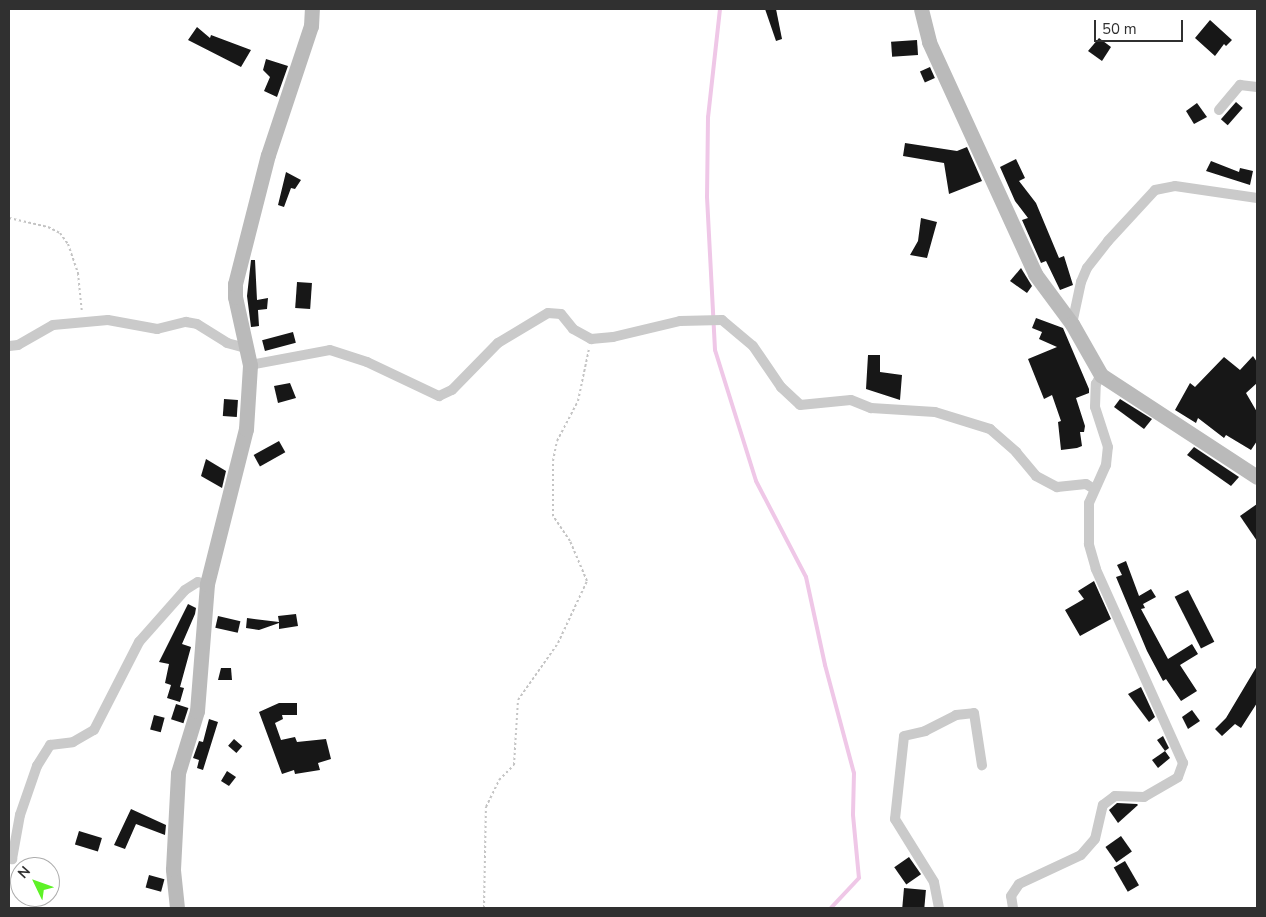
<!DOCTYPE html>
<style>
body{margin:0}
#map{position:relative;width:1266px;height:917px;overflow:hidden;background:#fff;font-family:"Nunito Sans",sans-serif}
div>[style]{position:absolute}
.stream>*{height:4px;margin:-2px;padding:0 2px;transform-origin:2px;border-radius:2px;background:#efc7e7}
.building>*{inset:0;background:#171717;transform-origin:0 0}
.path>*{height:2px;margin-top:-1px;transform-origin:0;background:repeating-linear-gradient(90deg,#c4c4c4 0 2.5px,transparent 0 5px)}
.street>*{height:10px;margin:-5px;padding:0 5px;transform-origin:5px;border-radius:5px;background:#cacaca}
.secondary>*{height:15px;margin:-7.5px;padding:0 7.5px;transform-origin:7.5px;border-radius:7.5px;background:#bababa}
span{translate:-50% -50%;white-space:nowrap;text-align:center;line-height:1.15;-webkit-text-stroke:5px #fff;paint-order:stroke}
.frame{position:absolute;inset:0;border:10px solid #303030;pointer-events:none}
.north{position:absolute;left:10px;top:857px;width:50px;height:50px;box-sizing:border-box;background:#fff;border:1px solid #acacac;border-radius:50%;rotate:312deg;font-size:14px;font-weight:700;line-height:20px;text-align:center;color:#303030}
.north::after{content:'';display:block;margin:auto;width:18px;height:22px;background:#5ef226;clip-path:polygon(50% 0,100% 100%,50% 72%,0 100%)}
.scale{position:absolute;left:1094px;top:20px;width:89px;height:22px;box-sizing:border-box;border:2px solid #303030;border-top:0;padding-left:6px;font-size:15px;line-height:18px;white-space:nowrap;color:#303030;-webkit-text-stroke:4px #fff;paint-order:stroke}
</style>
<div id="map">
<div class="stream">
<div style="left:720px;top:9px;width:109px;rotate:96.3deg"></div>
<div style="left:708px;top:117px;width:80px;rotate:90.7deg"></div>
<div style="left:707px;top:197px;width:153px;rotate:87deg"></div>
<div style="left:715px;top:350px;width:137px;rotate:72.6deg"></div>
<div style="left:756px;top:481px;width:108px;rotate:62.5deg"></div>
<div style="left:806px;top:577px;width:90px;rotate:77.8deg"></div>
<div style="left:825px;top:665px;width:112px;rotate:75deg"></div>
<div style="left:854px;top:773px;width:42px;rotate:91.4deg"></div>
<div style="left:853px;top:815px;width:63px;rotate:84.6deg"></div>
<div style="left:859px;top:878px;width:41px;rotate:133deg"></div>
</div>
<div class="building">
<div style="clip-path:polygon(765px 9px,776px 9px,782px 39px,776px 41px)"></div>
<div style="clip-path:polygon(1210px 20px,1232px 40px,1226px 46px,1224px 44px,1215px 56px,1195px 38px)"></div>
<div style="clip-path:polygon(197px 27px,210px 38px,211px 35px,251px 50px,241px 67px,188px 40px)"></div>
<div style="clip-path:polygon(1099px 38px,1111px 47px,1102px 61px,1088px 51px)"></div>
<div style="left:917px;top:40px;width:15px;height:26px;rotate:86deg"></div>
<div style="clip-path:polygon(266px 59px,288px 66px,277px 97px,264px 91px,270px 77px,263px 70px)"></div>
<div style="left:930px;top:67px;width:12px;height:11px;rotate:66deg"></div>
<div style="left:1236px;top:102px;width:9px;height:23px;rotate:41deg"></div>
<div style="clip-path:polygon(1197px 103px,1207px 117px,1194px 124px,1186px 111px)"></div>
<div style="clip-path:polygon(905px 143px,957px 151px,967px 147px,982px 181px,949px 194px,944px 163px,903px 156px)"></div>
<div style="clip-path:polygon(1016px 159px,1025px 178px,1019px 181px,1036px 203px,1059px 258px,1064px 256px,1073px 285px,1060px 290px,1046px 261px,1041px 263px,1022px 220px,1028px 218px,1015px 201px,1000px 167px)"></div>
<div style="clip-path:polygon(1211px 161px,1239px 172px,1240px 168px,1253px 171px,1250px 185px,1206px 171px)"></div>
<div style="clip-path:polygon(286px 172px,301px 180px,295px 189px,291px 188px,284px 207px,278px 205px)"></div>
<div style="clip-path:polygon(921px 218px,937px 222px,927px 258px,910px 255px,918px 241px)"></div>
<div style="clip-path:polygon(251px 260px,255px 260px,257px 300px,268px 298px,267px 309px,258px 310px,259px 326px,251px 327px,247px 296px)"></div>
<div style="clip-path:polygon(1021px 268px,1032px 286px,1027px 293px,1010px 281px)"></div>
<div style="left:297px;top:282px;width:15px;height:26px;rotate:4deg"></div>
<div style="clip-path:polygon(1036px 318px,1063px 328px,1089px 389px,1089px 393px,1076px 398px,1085px 426px,1084px 432px,1080px 432px,1082px 446px,1077px 448px,1061px 450px,1058px 422px,1061px 421px,1052px 395px,1044px 399px,1028px 359px,1057px 347px,1039px 339px,1042px 332px,1032px 328px)"></div>
<div style="left:293px;top:332px;width:11px;height:32px;rotate:75deg"></div>
<div style="clip-path:polygon(868px 355px,880px 355px,880px 372px,902px 375px,900px 400px,866px 389px)"></div>
<div style="clip-path:polygon(1253px 356px,1257px 362px,1257px 383px,1246px 393px,1257px 412px,1257px 441px,1251px 450px,1226px 435px,1224px 438px,1198px 418px,1196px 423px,1175px 410px,1190px 383px,1195px 387px,1224px 357px,1240px 370px)"></div>
<div style="clip-path:polygon(290px 383px,296px 398px,278px 403px,274px 386px)"></div>
<div style="left:224px;top:399px;width:14px;height:17px;rotate:4deg"></div>
<div style="clip-path:polygon(1120px 399px,1152px 419px,1144px 429px,1114px 407px)"></div>
<div style="left:279px;top:441px;width:13px;height:29px;rotate:61deg"></div>
<div style="clip-path:polygon(1194px 447px,1239px 477px,1231px 486px,1187px 455px)"></div>
<div style="clip-path:polygon(206px 459px,226px 471px,222px 488px,201px 476px)"></div>
<div style="clip-path:polygon(1257px 504px,1257px 541px,1240px 516px)"></div>
<div style="clip-path:polygon(1126px 561px,1139px 596px,1151px 589px,1156px 597px,1143px 604px,1145px 608px,1141px 609px,1168px 659px,1192px 644px,1198px 654px,1180px 665px,1197px 691px,1181px 701px,1166px 679px,1163px 681px,1147px 651px,1116px 577px,1122px 575px,1117px 565px)"></div>
<div style="clip-path:polygon(1094px 581px,1111px 619px,1080px 636px,1065px 610px,1084px 599px,1078px 591px)"></div>
<div style="left:1188px;top:590px;width:58px;height:15px;rotate:63deg"></div>
<div style="clip-path:polygon(188px 604px,196px 608px,195px 614px,182px 644px,191px 647px,180px 687px,184px 688px,180px 702px,167px 698px,171px 685px,165px 683px,169px 664px,159px 662px)"></div>
<div style="clip-path:polygon(296px 614px,298px 626px,279px 629px,279px 623px,259px 630px,246px 628px,247px 618px,279px 622px,278px 616px)"></div>
<div style="left:218px;top:616px;width:23px;height:12px;rotate:13deg"></div>
<div style="clip-path:polygon(1257px 666px,1257px 703px,1241px 728px,1235px 724px,1222px 736px,1215px 729px,1226px 718px)"></div>
<div style="clip-path:polygon(221px 668px,231px 668px,232px 680px,218px 680px)"></div>
<div style="clip-path:polygon(1141px 687px,1155px 717px,1149px 722px,1128px 694px)"></div>
<div style="clip-path:polygon(279px 703px,297px 703px,297px 715px,282px 715px,283px 719px,275px 723px,281px 740px,295px 737px,297px 742px,326px 739px,331px 759px,318px 763px,320px 770px,295px 774px,294px 770px,282px 774px,259px 712px)"></div>
<div style="left:176px;top:704px;width:13px;height:16px;rotate:18deg"></div>
<div style="clip-path:polygon(1192px 710px,1200px 721px,1188px 729px,1182px 717px)"></div>
<div style="left:154px;top:715px;width:11px;height:15px;rotate:15deg"></div>
<div style="clip-path:polygon(209px 719px,218px 722px,203px 770px,197px 768px,199px 760px,193px 758px,199px 741px,203px 742px)"></div>
<div style="clip-path:polygon(1163px 736px,1169px 748px,1165px 751px,1157px 740px)"></div>
<div style="left:234px;top:739px;width:11px;height:9px;rotate:41deg"></div>
<div style="clip-path:polygon(1165px 751px,1170px 758px,1158px 768px,1152px 760px)"></div>
<div style="clip-path:polygon(227px 771px,236px 777px,229px 786px,221px 781px)"></div>
<div style="clip-path:polygon(1117px 803px,1137px 804px,1138px 805px,1118px 823px,1109px 810px)"></div>
<div style="clip-path:polygon(131px 809px,166px 825px,165px 835px,136px 824px,125px 849px,114px 845px)"></div>
<div style="left:79px;top:831px;width:24px;height:14px;rotate:17deg"></div>
<div style="left:1121px;top:836px;width:19px;height:19px;rotate:55deg"></div>
<div style="left:909px;top:857px;width:21px;height:18px;rotate:55deg"></div>
<div style="left:1125px;top:861px;width:28px;height:13px;rotate:60deg"></div>
<div style="left:149px;top:875px;width:16px;height:13px;rotate:15deg"></div>
<div style="left:904px;top:888px;width:22px;height:20px;rotate:5deg"></div>
</div>
<div class="path">
<div style="left:9px;top:218px;width:40px;rotate:13deg"></div>
<div style="left:48px;top:227px;width:13px;rotate:27deg"></div>
<div style="left:60px;top:233px;width:14px;rotate:54deg"></div>
<div style="left:68px;top:244px;width:31px;rotate:71deg"></div>
<div style="left:78px;top:273px;width:40px;rotate:84.3deg"></div>
<div style="left:484px;top:908px;width:101px;rotate:-88.9deg"></div>
<div style="left:486px;top:807px;width:30px;rotate:-64deg"></div>
<div style="left:499px;top:780px;width:21px;rotate:-45deg"></div>
<div style="left:514px;top:765px;width:65px;rotate:-86.5deg"></div>
<div style="left:518px;top:700px;width:70px;rotate:-54.9deg"></div>
<div style="left:558px;top:643px;width:68px;rotate:-64.9deg"></div>
<div style="left:587px;top:581px;width:43px;rotate:-113deg"></div>
<div style="left:570px;top:541px;width:30px;rotate:-124deg"></div>
<div style="left:553px;top:516px;width:55px;rotate:-90deg"></div>
<div style="left:553px;top:461px;width:20px;rotate:-79deg"></div>
<div style="left:557px;top:441px;width:45px;rotate:-62.3deg"></div>
<div style="left:578px;top:401px;width:53px;rotate:-78.1deg"></div>
</div>
<div class="street">
<div style="left:1219px;top:110px;width:33px;rotate:-50deg"></div>
<div style="left:1240px;top:85px;width:17px;rotate:7deg"></div>
<div style="left:1072px;top:324px;width:43px;rotate:-77.9deg"></div>
<div style="left:1081px;top:282px;width:15px;rotate:-67deg"></div>
<div style="left:1087px;top:268px;width:34px;rotate:-52deg"></div>
<div style="left:1108px;top:241px;width:69px;rotate:-47.3deg"></div>
<div style="left:1155px;top:190px;width:20px;rotate:-11deg"></div>
<div style="left:1175px;top:186px;width:83px;rotate:8.3deg"></div>
<div style="left:9px;top:346px;width:9px;rotate:-6deg"></div>
<div style="left:18px;top:345px;width:40px;rotate:-29.7deg"></div>
<div style="left:53px;top:325px;width:55px;rotate:-5.2deg"></div>
<div style="left:108px;top:320px;width:50px;rotate:10.4deg"></div>
<div style="left:157px;top:329px;width:30px;rotate:-14deg"></div>
<div style="left:186px;top:322px;width:11px;rotate:10deg"></div>
<div style="left:197px;top:324px;width:36px;rotate:32deg"></div>
<div style="left:227px;top:343px;width:20px;rotate:15deg"></div>
<div style="left:250px;top:365px;width:81px;rotate:-10.6deg"></div>
<div style="left:330px;top:350px;width:39px;rotate:18deg"></div>
<div style="left:367px;top:362px;width:80px;rotate:25.3deg"></div>
<div style="left:439px;top:396px;width:14px;rotate:-25deg"></div>
<div style="left:452px;top:390px;width:66px;rotate:-45.6deg"></div>
<div style="left:498px;top:343px;width:58px;rotate:-31deg"></div>
<div style="left:548px;top:313px;width:13px;rotate:4deg"></div>
<div style="left:561px;top:314px;width:19px;rotate:51deg"></div>
<div style="left:573px;top:329px;width:21px;rotate:29deg"></div>
<div style="left:591px;top:339px;width:22px;rotate:-5deg"></div>
<div style="left:613px;top:337px;width:69px;rotate:-13.4deg"></div>
<div style="left:680px;top:321px;width:42px;rotate:-1.4deg"></div>
<div style="left:722px;top:320px;width:40px;rotate:40deg"></div>
<div style="left:753px;top:346px;width:50px;rotate:55.7deg"></div>
<div style="left:781px;top:387px;width:26px;rotate:43deg"></div>
<div style="left:800px;top:405px;width:51px;rotate:-5.6deg"></div>
<div style="left:851px;top:400px;width:22px;rotate:22deg"></div>
<div style="left:871px;top:408px;width:64px;rotate:3.6deg"></div>
<div style="left:935px;top:412px;width:58px;rotate:17.2deg"></div>
<div style="left:990px;top:429px;width:35px;rotate:41deg"></div>
<div style="left:1016px;top:452px;width:31px;rotate:50deg"></div>
<div style="left:1036px;top:476px;width:24px;rotate:28deg"></div>
<div style="left:1057px;top:487px;width:29px;rotate:-6deg"></div>
<div style="left:1086px;top:484px;width:9px;rotate:32deg"></div>
<div style="left:9px;top:857px;width:4px;rotate:34deg"></div>
<div style="left:12px;top:859px;width:45px;rotate:-79.7deg"></div>
<div style="left:20px;top:815px;width:52px;rotate:-70.9deg"></div>
<div style="left:37px;top:766px;width:25px;rotate:-58deg"></div>
<div style="left:50px;top:745px;width:23px;rotate:-7deg"></div>
<div style="left:73px;top:742px;width:24px;rotate:-30deg"></div>
<div style="left:94px;top:730px;width:99px;rotate:-62.9deg"></div>
<div style="left:139px;top:642px;width:69px;rotate:-48.5deg"></div>
<div style="left:185px;top:590px;width:15px;rotate:-32deg"></div>
<div style="left:198px;top:582px;width:9px;rotate:13deg"></div>
<div style="left:939px;top:908px;width:26px;rotate:-101deg"></div>
<div style="left:934px;top:882px;width:74px;rotate:-121.8deg"></div>
<div style="left:895px;top:819px;width:83px;rotate:-83.8deg"></div>
<div style="left:904px;top:736px;width:22px;rotate:-13deg"></div>
<div style="left:925px;top:731px;width:35px;rotate:-27deg"></div>
<div style="left:956px;top:715px;width:18px;rotate:-6deg"></div>
<div style="left:974px;top:713px;width:53px;rotate:81.3deg"></div>
<div style="left:1013px;top:908px;width:12px;rotate:-99deg"></div>
<div style="left:1011px;top:896px;width:14px;rotate:-56deg"></div>
<div style="left:1019px;top:884px;width:68px;rotate:-25.1deg"></div>
<div style="left:1081px;top:855px;width:21px;rotate:-49deg"></div>
<div style="left:1095px;top:839px;width:35px;rotate:-77deg"></div>
<div style="left:1103px;top:805px;width:15px;rotate:-37deg"></div>
<div style="left:1115px;top:796px;width:29px;rotate:2deg"></div>
<div style="left:1144px;top:797px;width:39px;rotate:-30deg"></div>
<div style="left:1178px;top:777px;width:15px;rotate:-70deg"></div>
<div style="left:1183px;top:763px;width:213px;rotate:-114.2deg"></div>
<div style="left:1096px;top:569px;width:26px;rotate:-106deg"></div>
<div style="left:1089px;top:544px;width:41px;rotate:-90deg"></div>
<div style="left:1089px;top:503px;width:42px;rotate:-65.9deg"></div>
<div style="left:1106px;top:465px;width:18px;rotate:-84deg"></div>
<div style="left:1108px;top:447px;width:42px;rotate:-108deg"></div>
<div style="left:1095px;top:407px;width:23px;rotate:-88deg"></div>
<div style="left:1096px;top:384px;width:10px;rotate:-61deg"></div>
</div>
<div class="secondary">
<div style="left:921px;top:9px;width:34px;rotate:76deg"></div>
<div style="left:929px;top:42px;width:255px;rotate:65.4deg"></div>
<div style="left:1035px;top:274px;width:62px;rotate:53.5deg"></div>
<div style="left:1072px;top:324px;width:59px;rotate:60.4deg"></div>
<div style="left:1101px;top:375px;width:186px;rotate:33.2deg"></div>
<div style="left:177px;top:908px;width:39px;rotate:-96deg"></div>
<div style="left:173px;top:869px;width:96px;rotate:-87deg"></div>
<div style="left:178px;top:773px;width:65px;rotate:-73deg"></div>
<div style="left:197px;top:711px;width:127px;rotate:-85.5deg"></div>
<div style="left:207px;top:584px;width:160px;rotate:-75.9deg"></div>
<div style="left:246px;top:429px;width:64px;rotate:-86.4deg"></div>
<div style="left:250px;top:365px;width:70px;rotate:-102.4deg"></div>
<div style="left:235px;top:297px;width:13px;rotate:-90deg"></div>
<div style="left:235px;top:284px;width:133px;rotate:-75.7deg"></div>
<div style="left:268px;top:155px;width:136px;rotate:-71.6deg"></div>
<div style="left:311px;top:26px;width:17px;rotate:-87deg"></div>
</div>
<div class="frame"></div>
<div class="north">N</div>
<div class="scale">50 m</div>
</div>
